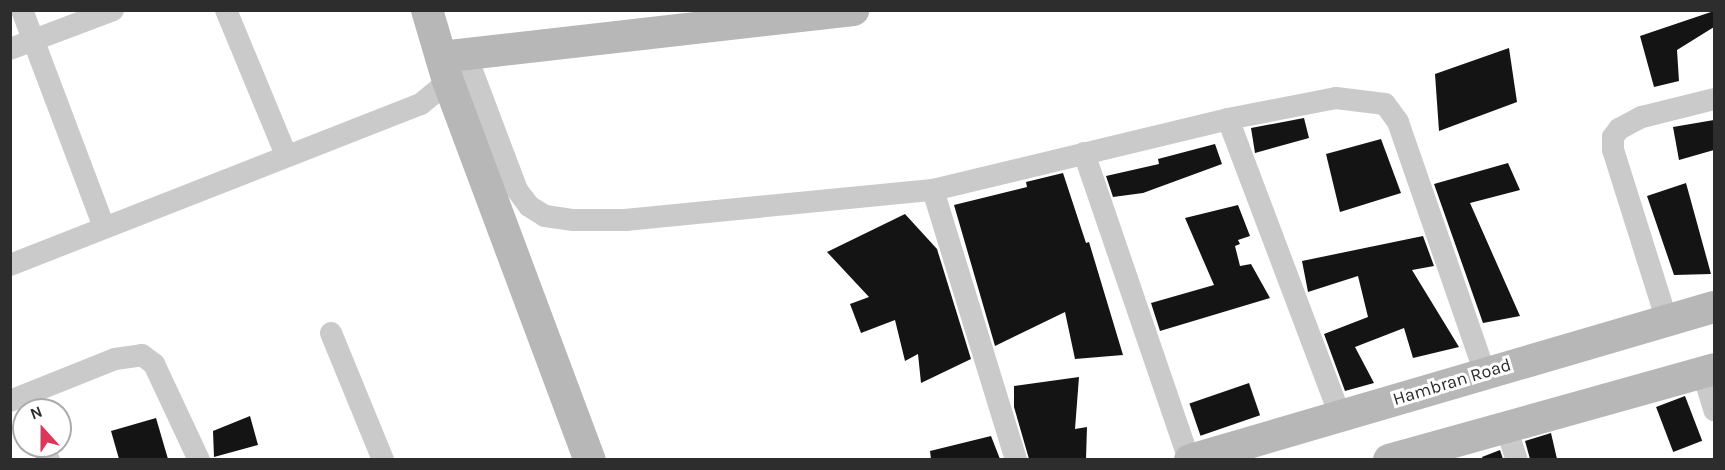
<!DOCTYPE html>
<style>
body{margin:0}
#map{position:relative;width:1725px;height:470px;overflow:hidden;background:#fff;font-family:Karla,sans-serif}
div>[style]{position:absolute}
.building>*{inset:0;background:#141414;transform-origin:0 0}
.street>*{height:22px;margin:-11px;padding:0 11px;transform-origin:11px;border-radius:11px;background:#cacaca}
.secondary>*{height:32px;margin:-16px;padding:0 16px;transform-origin:16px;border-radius:16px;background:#b7b7b7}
span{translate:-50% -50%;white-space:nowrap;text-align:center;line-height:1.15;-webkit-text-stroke:6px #fff;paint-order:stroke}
.street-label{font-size:18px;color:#2d2d2d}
.frame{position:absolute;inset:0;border:12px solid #2d2d2d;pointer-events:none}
.north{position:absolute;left:12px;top:398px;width:60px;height:60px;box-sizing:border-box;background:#fff;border:2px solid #ababab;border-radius:50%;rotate:339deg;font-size:16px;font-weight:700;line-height:24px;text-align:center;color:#2d2d2d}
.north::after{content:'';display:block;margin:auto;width:21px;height:27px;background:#de365a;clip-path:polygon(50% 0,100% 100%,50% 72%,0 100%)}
</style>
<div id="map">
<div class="building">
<div style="clip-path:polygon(1714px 11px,1714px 27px,1677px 50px,1679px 81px,1654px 87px,1640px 36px)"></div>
<div style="clip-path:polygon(1509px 48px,1517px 102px,1439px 131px,1435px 74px)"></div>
<div style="clip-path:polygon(1304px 118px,1309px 138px,1255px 153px,1251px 128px)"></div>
<div style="clip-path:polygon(1714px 120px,1714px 150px,1679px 160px,1673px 127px)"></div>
<div style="clip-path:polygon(1381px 139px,1401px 193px,1340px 212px,1326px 154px)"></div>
<div style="clip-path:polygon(1215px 144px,1222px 164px,1143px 193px,1113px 197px,1106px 176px,1159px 164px,1158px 159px)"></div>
<div style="clip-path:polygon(1508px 163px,1520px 190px,1470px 203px,1520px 316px,1483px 323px,1434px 184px)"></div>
<div style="clip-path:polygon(1063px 173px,1086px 243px,1089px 242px,1123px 355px,1075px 359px,1065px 312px,995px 346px,954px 205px,1027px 187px,1026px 182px)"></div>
<div style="clip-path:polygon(1686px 183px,1711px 274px,1674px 275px,1647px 196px)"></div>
<div style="clip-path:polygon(1238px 205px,1250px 236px,1238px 240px,1240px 244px,1235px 246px,1240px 266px,1251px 264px,1270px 298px,1160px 331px,1151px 303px,1214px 285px,1185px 218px)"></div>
<div style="clip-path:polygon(905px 214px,937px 249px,971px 359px,921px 383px,918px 354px,905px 361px,895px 320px,861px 333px,850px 304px,869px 297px,827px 252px)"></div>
<div style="clip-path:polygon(1423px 236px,1434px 266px,1412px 270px,1459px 347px,1413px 358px,1404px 328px,1355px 347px,1374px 383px,1345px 391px,1324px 334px,1368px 317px,1358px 276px,1308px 292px,1302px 261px)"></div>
<div style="clip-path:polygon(1079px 377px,1075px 429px,1087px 427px,1086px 459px,1029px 459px,1014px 407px,1014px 386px)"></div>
<div style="left:1249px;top:383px;width:34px;height:63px;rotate:71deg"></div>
<div style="left:1685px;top:396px;width:48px;height:31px;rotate:69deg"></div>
<div style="clip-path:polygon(250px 416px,258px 445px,214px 457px,213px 431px)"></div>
<div style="clip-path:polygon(156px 418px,168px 459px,119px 459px,111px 431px)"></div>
<div style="clip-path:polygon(1551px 433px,1557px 459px,1530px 459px,1525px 441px)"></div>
<div style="clip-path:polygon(991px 436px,1000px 459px,931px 459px,930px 451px)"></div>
<div style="clip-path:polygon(1500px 450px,1503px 459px,1483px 459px,1482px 457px)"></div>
</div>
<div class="street">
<div style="left:22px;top:10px;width:232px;rotate:69.3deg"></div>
<div style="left:226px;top:10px;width:157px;rotate:67.5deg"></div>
<div style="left:10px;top:49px;width:110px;rotate:-20.7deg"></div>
<div style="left:466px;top:55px;width:144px;rotate:69.3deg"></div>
<div style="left:517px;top:190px;width:20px;rotate:53deg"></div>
<div style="left:529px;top:206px;width:19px;rotate:32deg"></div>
<div style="left:545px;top:216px;width:29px;rotate:8deg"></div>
<div style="left:574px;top:220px;width:51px"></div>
<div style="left:625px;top:220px;width:309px;rotate:-5.6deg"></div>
<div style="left:933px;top:190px;width:303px;rotate:-13.5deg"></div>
<div style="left:1228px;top:119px;width:110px;rotate:-11deg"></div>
<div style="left:1336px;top:98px;width:49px;rotate:7deg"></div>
<div style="left:1385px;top:104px;width:22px;rotate:54deg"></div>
<div style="left:1398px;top:122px;width:263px;rotate:70.9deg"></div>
<div style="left:1228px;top:119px;width:317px;rotate:69.3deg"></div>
<div style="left:1084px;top:153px;width:324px;rotate:71.1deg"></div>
<div style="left:933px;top:190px;width:282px;rotate:72.9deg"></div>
<div style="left:10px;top:265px;width:441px;rotate:-21.4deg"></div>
<div style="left:421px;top:104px;width:35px;rotate:-40deg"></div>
<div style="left:1667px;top:321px;width:179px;rotate:-107.5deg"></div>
<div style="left:1613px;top:150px;width:13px;rotate:-90deg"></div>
<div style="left:1613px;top:137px;width:10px;rotate:-53deg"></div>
<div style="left:1619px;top:129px;width:26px;rotate:-28deg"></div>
<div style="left:1642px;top:117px;width:74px;rotate:-14deg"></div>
<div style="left:331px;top:333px;width:137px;rotate:67.7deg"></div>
<div style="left:1703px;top:373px;width:39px;rotate:73deg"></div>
<div style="left:10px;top:401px;width:113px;rotate:-21.8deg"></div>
<div style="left:115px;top:359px;width:27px;rotate:-8deg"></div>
<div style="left:142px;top:355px;width:15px;rotate:37deg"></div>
<div style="left:154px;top:364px;width:106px;rotate:64.9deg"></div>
<div style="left:1506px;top:427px;width:35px;rotate:72deg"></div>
<div style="left:43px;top:446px;width:15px;rotate:67deg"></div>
</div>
<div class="secondary">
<div style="left:427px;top:10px;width:74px;rotate:73.5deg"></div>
<div style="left:448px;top:81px;width:405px;rotate:69.5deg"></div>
<div style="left:441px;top:57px;width:415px;rotate:-6.5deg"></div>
<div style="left:1190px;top:460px;width:546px;rotate:-16.28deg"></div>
<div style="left:1389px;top:460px;width:337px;rotate:-15.6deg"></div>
</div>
<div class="street-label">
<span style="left:1452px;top:382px;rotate:-17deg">Hambran Road</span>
</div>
<div class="frame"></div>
<div class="north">N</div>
</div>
